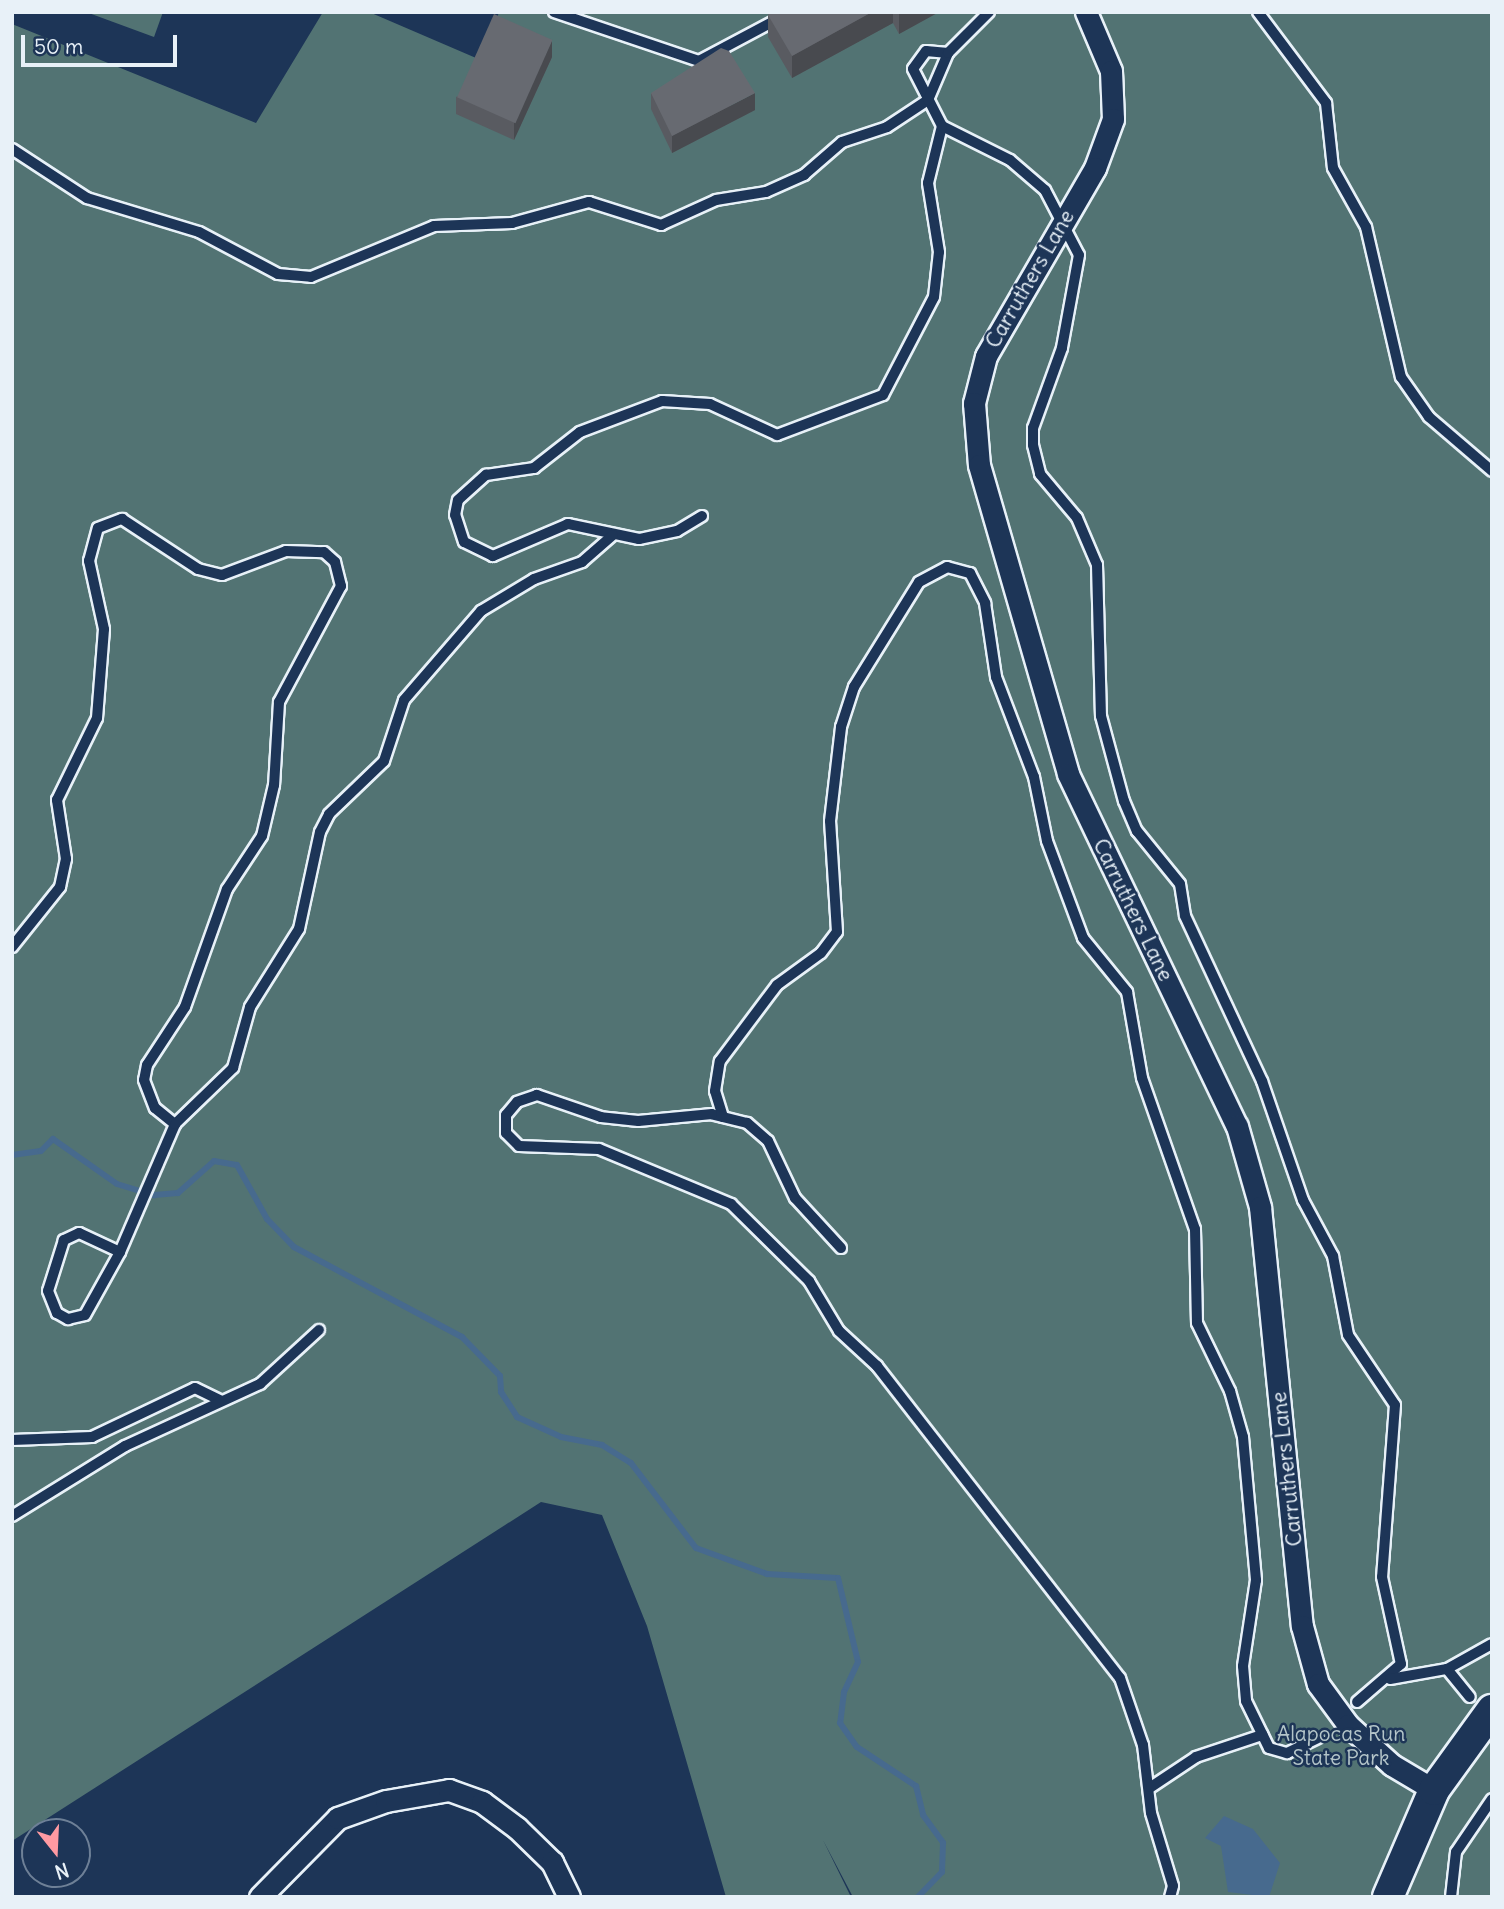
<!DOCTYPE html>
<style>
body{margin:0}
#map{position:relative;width:1504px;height:1909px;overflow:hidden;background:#1d3557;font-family:Delius,sans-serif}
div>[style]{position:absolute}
.green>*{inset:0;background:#527373}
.water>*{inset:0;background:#476a8e}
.stream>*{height:6px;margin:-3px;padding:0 3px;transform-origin:3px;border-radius:3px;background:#476a8e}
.roads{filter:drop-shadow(2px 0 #e8f1f8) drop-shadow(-2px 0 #e8f1f8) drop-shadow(0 2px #e8f1f8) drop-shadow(0 -2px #e8f1f8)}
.lane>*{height:10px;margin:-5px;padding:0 5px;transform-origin:5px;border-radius:5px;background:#1d3557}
.street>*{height:21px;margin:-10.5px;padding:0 10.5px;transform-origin:10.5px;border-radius:10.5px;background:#1d3557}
.secondary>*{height:30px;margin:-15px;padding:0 15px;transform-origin:15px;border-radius:15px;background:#1d3557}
.wall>*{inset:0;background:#595b61}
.shaded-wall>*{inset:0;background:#484a4f}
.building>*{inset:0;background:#676a71;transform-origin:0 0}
span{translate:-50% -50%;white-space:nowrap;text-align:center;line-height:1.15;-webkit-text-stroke:5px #1d3557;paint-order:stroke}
.street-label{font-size:21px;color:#e8f1f8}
.park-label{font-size:21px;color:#b4c5c9}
.frame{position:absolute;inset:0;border:14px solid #e8f1f8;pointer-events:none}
.north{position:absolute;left:21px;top:1818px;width:70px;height:70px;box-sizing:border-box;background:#1d3557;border:2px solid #6e8097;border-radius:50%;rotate:162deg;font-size:19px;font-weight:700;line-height:28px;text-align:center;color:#e8f1f8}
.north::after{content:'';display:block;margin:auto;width:24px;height:32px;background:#ff9aa2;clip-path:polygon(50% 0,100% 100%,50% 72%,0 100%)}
.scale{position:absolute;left:21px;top:35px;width:156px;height:32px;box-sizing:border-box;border:4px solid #e8f1f8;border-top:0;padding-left:9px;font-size:21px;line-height:24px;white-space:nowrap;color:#e8f1f8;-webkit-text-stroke:5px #1d3557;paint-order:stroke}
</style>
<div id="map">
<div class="green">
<div style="clip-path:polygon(86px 12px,163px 12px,154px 37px)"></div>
<div style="clip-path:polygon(323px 12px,369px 12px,483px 61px,499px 12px,1492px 12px,1492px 1897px,853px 1897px,823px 1840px,851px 1897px,726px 1897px,647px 1626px,602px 1515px,541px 1502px,12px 1841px,12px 24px,256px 123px)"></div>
</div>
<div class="water">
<div style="clip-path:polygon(1224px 1816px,1253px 1829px,1280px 1863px,1269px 1897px,1228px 1892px,1221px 1846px,1205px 1838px)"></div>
</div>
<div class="stream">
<div style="left:12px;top:1155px;width:29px;rotate:-8deg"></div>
<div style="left:41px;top:1151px;width:17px;rotate:-45deg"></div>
<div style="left:53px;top:1139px;width:78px;rotate:35.1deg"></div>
<div style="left:117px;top:1184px;width:39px;rotate:17deg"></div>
<div style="left:154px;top:1195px;width:24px;rotate:-5deg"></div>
<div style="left:178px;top:1193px;width:48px;rotate:-41.6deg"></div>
<div style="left:214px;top:1161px;width:23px;rotate:10deg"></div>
<div style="left:237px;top:1165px;width:62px;rotate:60.9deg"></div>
<div style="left:267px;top:1219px;width:39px;rotate:46deg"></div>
<div style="left:294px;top:1247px;width:191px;rotate:28.2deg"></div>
<div style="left:462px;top:1337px;width:54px;rotate:45.7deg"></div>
<div style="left:500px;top:1376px;width:16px;rotate:86deg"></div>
<div style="left:501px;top:1392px;width:30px;rotate:57deg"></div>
<div style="left:517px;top:1417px;width:48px;rotate:24.4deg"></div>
<div style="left:561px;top:1437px;width:42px;rotate:11deg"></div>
<div style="left:602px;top:1445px;width:34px;rotate:32deg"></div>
<div style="left:631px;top:1463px;width:107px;rotate:52.6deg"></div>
<div style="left:696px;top:1548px;width:76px;rotate:20.1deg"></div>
<div style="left:767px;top:1574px;width:71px;rotate:3.2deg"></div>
<div style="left:838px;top:1578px;width:86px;rotate:76.6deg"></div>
<div style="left:858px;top:1662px;width:33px;rotate:115deg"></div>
<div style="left:844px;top:1692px;width:31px;rotate:97deg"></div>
<div style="left:840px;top:1723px;width:29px;rotate:55deg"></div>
<div style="left:857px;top:1747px;width:71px;rotate:33.5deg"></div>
<div style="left:916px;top:1786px;width:30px;rotate:76deg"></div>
<div style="left:923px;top:1815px;width:34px;rotate:54deg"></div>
<div style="left:943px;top:1843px;width:29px;rotate:92deg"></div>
<div style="left:942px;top:1872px;width:35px;rotate:134deg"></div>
</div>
<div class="roads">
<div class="lane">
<div style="left:554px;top:12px;width:153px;rotate:18.7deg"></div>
<div style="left:699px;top:61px;width:104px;rotate:-28deg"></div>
<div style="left:1258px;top:12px;width:114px;rotate:53.2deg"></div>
<div style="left:1326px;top:103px;width:65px;rotate:83.9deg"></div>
<div style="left:1333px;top:168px;width:68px;rotate:60.8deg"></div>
<div style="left:1366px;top:227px;width:154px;rotate:76.9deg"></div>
<div style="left:1401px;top:377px;width:49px;rotate:55deg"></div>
<div style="left:1429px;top:417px;width:83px;rotate:40.6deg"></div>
<div style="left:948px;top:53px;width:22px;rotate:-175deg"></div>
<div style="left:926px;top:51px;width:22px;rotate:126deg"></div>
<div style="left:913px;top:69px;width:64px;rotate:63deg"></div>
<div style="left:942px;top:126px;width:76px;rotate:26.6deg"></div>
<div style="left:1010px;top:160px;width:46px;rotate:40.6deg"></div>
<div style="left:1045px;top:190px;width:73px;rotate:62.4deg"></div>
<div style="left:1079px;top:255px;width:95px;rotate:100.4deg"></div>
<div style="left:1062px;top:348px;width:85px;rotate:109.9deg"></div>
<div style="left:1033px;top:428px;width:17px;rotate:90deg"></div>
<div style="left:1033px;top:445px;width:30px;rotate:76deg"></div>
<div style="left:1040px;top:474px;width:57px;rotate:49.9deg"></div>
<div style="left:1077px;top:518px;width:51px;rotate:66.9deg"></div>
<div style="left:1097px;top:565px;width:151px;rotate:88.5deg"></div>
<div style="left:1101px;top:716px;width:88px;rotate:74.9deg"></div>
<div style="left:1124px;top:801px;width:33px;rotate:67deg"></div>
<div style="left:1137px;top:831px;width:68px;rotate:50.9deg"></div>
<div style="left:1180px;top:884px;width:32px;rotate:81deg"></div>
<div style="left:1185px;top:916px;width:182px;rotate:65deg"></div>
<div style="left:1262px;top:1081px;width:126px;rotate:71deg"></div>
<div style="left:1303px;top:1200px;width:64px;rotate:61.8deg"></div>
<div style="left:1333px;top:1256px;width:80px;rotate:79.2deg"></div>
<div style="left:1348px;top:1335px;width:84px;rotate:56.1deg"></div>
<div style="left:1395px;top:1405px;width:172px;rotate:94.3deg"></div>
<div style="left:1382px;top:1577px;width:89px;rotate:77.7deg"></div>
<div style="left:1401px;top:1664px;width:58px;rotate:139.2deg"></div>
<div style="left:12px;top:149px;width:90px;rotate:33.2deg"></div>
<div style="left:87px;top:198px;width:117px;rotate:16.9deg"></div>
<div style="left:199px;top:232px;width:89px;rotate:28deg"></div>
<div style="left:278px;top:274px;width:33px;rotate:5deg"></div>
<div style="left:311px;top:277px;width:133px;rotate:-22.5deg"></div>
<div style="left:434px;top:226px;width:78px;rotate:-2.2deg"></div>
<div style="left:512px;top:223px;width:80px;rotate:-15.3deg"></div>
<div style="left:589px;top:202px;width:76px;rotate:17.7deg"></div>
<div style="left:661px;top:225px;width:60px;rotate:-24.4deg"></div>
<div style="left:716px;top:200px;width:51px;rotate:-9.1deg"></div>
<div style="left:766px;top:192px;width:42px;rotate:-24.1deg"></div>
<div style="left:804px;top:175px;width:50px;rotate:-41deg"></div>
<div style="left:842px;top:142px;width:47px;rotate:-18.4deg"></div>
<div style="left:887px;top:127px;width:49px;rotate:-33.4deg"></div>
<div style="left:928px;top:100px;width:51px;rotate:-66.9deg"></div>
<div style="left:948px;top:53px;width:58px;rotate:-45deg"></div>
<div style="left:702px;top:516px;width:29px;rotate:149deg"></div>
<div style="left:677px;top:531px;width:39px;rotate:168deg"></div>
<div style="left:639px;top:539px;width:73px;rotate:-168.1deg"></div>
<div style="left:568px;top:524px;width:82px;rotate:156.9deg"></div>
<div style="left:493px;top:556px;width:32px;rotate:-154deg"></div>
<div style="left:464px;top:542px;width:28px;rotate:-108deg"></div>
<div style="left:455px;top:515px;width:15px;rotate:-79deg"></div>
<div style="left:458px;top:500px;width:38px;rotate:-42deg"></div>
<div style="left:486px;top:475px;width:49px;rotate:-8.3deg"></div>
<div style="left:534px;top:468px;width:58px;rotate:-38deg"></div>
<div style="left:580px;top:432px;width:88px;rotate:-20.7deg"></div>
<div style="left:662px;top:401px;width:48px;rotate:3.6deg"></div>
<div style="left:710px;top:404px;width:74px;rotate:24.8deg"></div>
<div style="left:777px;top:435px;width:113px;rotate:-20.7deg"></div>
<div style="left:883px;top:395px;width:110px;rotate:-62.5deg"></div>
<div style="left:934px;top:297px;width:45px;rotate:-83.7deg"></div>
<div style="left:939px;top:252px;width:70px;rotate:-99.1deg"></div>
<div style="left:928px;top:183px;width:59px;rotate:-76.2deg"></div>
<div style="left:12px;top:947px;width:77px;rotate:-51.3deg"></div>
<div style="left:60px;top:887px;width:29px;rotate:-78deg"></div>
<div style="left:66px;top:859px;width:60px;rotate:-98.7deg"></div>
<div style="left:57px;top:800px;width:91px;rotate:-64deg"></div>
<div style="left:97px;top:718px;width:89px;rotate:-85.5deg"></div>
<div style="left:104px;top:629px;width:70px;rotate:-102.4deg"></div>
<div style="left:89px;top:561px;width:34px;rotate:-75deg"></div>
<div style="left:98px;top:528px;width:26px;rotate:-21deg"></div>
<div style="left:122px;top:519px;width:91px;rotate:33.3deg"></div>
<div style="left:198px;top:569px;width:25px;rotate:14deg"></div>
<div style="left:222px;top:575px;width:68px;rotate:-20.6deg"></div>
<div style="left:286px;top:551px;width:38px;rotate:2deg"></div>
<div style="left:324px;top:552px;width:15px;rotate:42deg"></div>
<div style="left:335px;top:562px;width:25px;rotate:76deg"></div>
<div style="left:341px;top:586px;width:132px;rotate:118.1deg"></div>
<div style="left:279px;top:702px;width:83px;rotate:93.4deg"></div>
<div style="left:274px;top:785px;width:52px;rotate:103.2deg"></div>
<div style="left:262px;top:836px;width:64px;rotate:123.4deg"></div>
<div style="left:227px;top:889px;width:125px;rotate:109.6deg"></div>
<div style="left:185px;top:1007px;width:69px;rotate:123.2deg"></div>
<div style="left:147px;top:1065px;width:15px;rotate:101deg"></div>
<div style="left:144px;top:1080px;width:30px;rotate:69deg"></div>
<div style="left:155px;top:1108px;width:26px;rotate:39deg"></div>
<div style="left:723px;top:1117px;width:27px;rotate:-107deg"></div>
<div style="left:715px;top:1091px;width:30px;rotate:-81deg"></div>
<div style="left:720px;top:1061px;width:95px;rotate:-53.1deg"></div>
<div style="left:777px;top:985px;width:54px;rotate:-36deg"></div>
<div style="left:821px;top:953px;width:26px;rotate:-53deg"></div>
<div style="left:837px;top:932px;width:111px;rotate:-93.6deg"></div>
<div style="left:830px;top:821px;width:95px;rotate:-83.3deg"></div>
<div style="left:841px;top:727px;width:42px;rotate:-72deg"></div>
<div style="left:854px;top:687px;width:123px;rotate:-58.2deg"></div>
<div style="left:919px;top:582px;width:32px;rotate:-28deg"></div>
<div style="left:947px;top:567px;width:24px;rotate:15deg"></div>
<div style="left:970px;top:573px;width:34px;rotate:63deg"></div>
<div style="left:985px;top:603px;width:75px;rotate:81.5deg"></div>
<div style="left:996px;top:677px;width:107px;rotate:69.2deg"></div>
<div style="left:1034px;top:777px;width:65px;rotate:78.5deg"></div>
<div style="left:1047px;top:841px;width:103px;rotate:69.6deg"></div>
<div style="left:1083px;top:938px;width:70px;rotate:50.8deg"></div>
<div style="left:1127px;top:992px;width:87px;rotate:80.1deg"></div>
<div style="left:1142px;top:1078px;width:160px;rotate:70.7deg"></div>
<div style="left:1195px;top:1229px;width:94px;rotate:88.8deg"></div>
<div style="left:1197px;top:1323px;width:76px;rotate:64.1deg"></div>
<div style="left:1230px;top:1391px;width:48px;rotate:74.2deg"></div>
<div style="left:1243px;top:1437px;width:144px;rotate:84.8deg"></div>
<div style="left:1256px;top:1580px;width:87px;rotate:98.6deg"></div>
<div style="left:1243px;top:1666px;width:35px;rotate:85deg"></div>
<div style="left:1246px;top:1701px;width:52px;rotate:63.9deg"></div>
<div style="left:1269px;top:1748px;width:19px;rotate:16deg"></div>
<div style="left:1287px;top:1753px;width:34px;rotate:-26deg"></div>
<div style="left:841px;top:1248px;width:68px;rotate:-132.6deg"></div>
<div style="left:795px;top:1198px;width:63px;rotate:-115.3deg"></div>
<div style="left:768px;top:1141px;width:28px;rotate:-139deg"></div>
<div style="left:747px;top:1123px;width:36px;rotate:-166deg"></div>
<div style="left:712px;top:1114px;width:74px;rotate:174.6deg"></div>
<div style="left:638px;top:1121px;width:37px;rotate:-174deg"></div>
<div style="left:601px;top:1117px;width:68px;rotate:-161deg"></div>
<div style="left:537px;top:1095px;width:21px;rotate:161deg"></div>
<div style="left:517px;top:1102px;width:17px;rotate:130deg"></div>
<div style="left:506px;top:1115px;width:18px;rotate:90deg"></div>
<div style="left:506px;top:1133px;width:18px;rotate:45deg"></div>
<div style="left:519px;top:1146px;width:80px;rotate:2.1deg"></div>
<div style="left:599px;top:1149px;width:143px;rotate:22.6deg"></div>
<div style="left:731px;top:1204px;width:110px;rotate:44.6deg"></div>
<div style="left:809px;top:1281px;width:58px;rotate:59deg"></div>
<div style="left:839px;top:1331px;width:52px;rotate:42.6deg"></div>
<div style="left:877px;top:1366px;width:395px;rotate:52.1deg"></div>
<div style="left:1120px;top:1678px;width:71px;rotate:71.1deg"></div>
<div style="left:1143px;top:1745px;width:68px;rotate:83.3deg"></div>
<div style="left:1151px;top:1813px;width:76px;rotate:73.2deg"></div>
<div style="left:1173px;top:1886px;width:11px;rotate:105deg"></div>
<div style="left:120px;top:1252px;width:45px;rotate:-155.1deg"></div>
<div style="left:79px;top:1233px;width:17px;rotate:155deg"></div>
<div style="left:64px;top:1240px;width:53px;rotate:107.4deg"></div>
<div style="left:48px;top:1291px;width:24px;rotate:68deg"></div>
<div style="left:57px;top:1313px;width:13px;rotate:29deg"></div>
<div style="left:68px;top:1319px;width:17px;rotate:-13deg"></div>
<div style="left:85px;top:1315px;width:72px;rotate:-60.9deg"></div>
<div style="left:120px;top:1252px;width:139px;rotate:-66.7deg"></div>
<div style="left:175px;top:1124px;width:81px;rotate:-44deg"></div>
<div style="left:233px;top:1068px;width:63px;rotate:-74.4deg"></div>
<div style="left:250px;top:1007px;width:92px;rotate:-57.9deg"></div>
<div style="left:299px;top:929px;width:99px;rotate:-77.8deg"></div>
<div style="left:320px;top:832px;width:20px;rotate:-63deg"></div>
<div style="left:329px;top:814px;width:76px;rotate:-43.9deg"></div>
<div style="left:384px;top:761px;width:64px;rotate:-71.8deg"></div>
<div style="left:404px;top:700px;width:118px;rotate:-49.1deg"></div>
<div style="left:481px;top:611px;width:62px;rotate:-31.1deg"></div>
<div style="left:534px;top:579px;width:51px;rotate:-19.5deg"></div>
<div style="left:582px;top:562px;width:41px;rotate:-41.1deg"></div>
<div style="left:12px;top:1440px;width:80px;rotate:-2.1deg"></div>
<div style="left:92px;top:1437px;width:114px;rotate:-25.4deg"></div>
<div style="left:195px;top:1388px;width:28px;rotate:26deg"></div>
<div style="left:12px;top:1516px;width:133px;rotate:-31.8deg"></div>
<div style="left:125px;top:1446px;width:149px;rotate:-24.7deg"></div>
<div style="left:260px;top:1384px;width:80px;rotate:-42.5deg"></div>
<div style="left:1447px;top:1669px;width:36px;rotate:51deg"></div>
<div style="left:1390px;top:1679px;width:58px;rotate:-10deg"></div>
<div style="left:1447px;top:1669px;width:51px;rotate:-29.1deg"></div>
<div style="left:1151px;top:1787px;width:54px;rotate:-33.7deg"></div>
<div style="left:1196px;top:1757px;width:70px;rotate:-18.4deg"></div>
<div style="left:1451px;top:1897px;width:45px;rotate:-83.7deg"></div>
<div style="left:1456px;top:1852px;width:64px;rotate:-55.8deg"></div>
</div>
<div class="street">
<div style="left:1086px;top:12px;width:64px;rotate:67deg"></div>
<div style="left:1111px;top:71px;width:48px;rotate:87.6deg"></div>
<div style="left:1113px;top:119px;width:52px;rotate:110.2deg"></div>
<div style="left:1095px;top:168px;width:217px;rotate:120.1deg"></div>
<div style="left:986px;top:356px;width:49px;rotate:104.3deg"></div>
<div style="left:974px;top:403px;width:62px;rotate:85.4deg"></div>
<div style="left:979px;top:465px;width:322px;rotate:73.9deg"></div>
<div style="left:1068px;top:774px;width:390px;rotate:64.4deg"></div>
<div style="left:1237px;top:1126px;width:84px;rotate:74.1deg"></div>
<div style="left:1260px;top:1207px;width:421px;rotate:84.3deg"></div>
<div style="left:1302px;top:1626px;width:60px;rotate:74.6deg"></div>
<div style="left:1318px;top:1684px;width:51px;rotate:53.8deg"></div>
<div style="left:1348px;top:1725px;width:59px;rotate:42.3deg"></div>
<div style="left:1392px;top:1765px;width:49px;rotate:30.8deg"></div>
<div style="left:260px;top:1897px;width:111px;rotate:-45.4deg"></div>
<div style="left:338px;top:1818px;width:51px;rotate:-19.5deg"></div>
<div style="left:386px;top:1801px;width:64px;rotate:-9.9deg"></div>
<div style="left:449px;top:1790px;width:35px;rotate:20deg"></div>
<div style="left:482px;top:1802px;width:44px;rotate:36.6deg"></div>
<div style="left:517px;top:1828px;width:49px;rotate:44.2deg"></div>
<div style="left:552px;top:1862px;width:39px;rotate:64deg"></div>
</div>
<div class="secondary">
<div style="left:1388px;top:1897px;width:116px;rotate:-66.7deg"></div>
<div style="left:1434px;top:1790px;width:99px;rotate:-54.1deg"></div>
</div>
</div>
<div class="wall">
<div style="clip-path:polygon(772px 12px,939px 12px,899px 34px,893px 23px,792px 78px,768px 37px,768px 15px)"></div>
<div style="clip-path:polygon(552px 57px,514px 140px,456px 114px,456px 97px)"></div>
<div style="clip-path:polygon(651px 93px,755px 110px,672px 153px,651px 109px)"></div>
</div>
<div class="shaded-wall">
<div style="clip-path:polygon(872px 12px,893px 12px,893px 23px,792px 78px,792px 56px)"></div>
<div style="clip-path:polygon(899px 12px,939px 12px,899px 34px)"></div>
<div style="clip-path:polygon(552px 40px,552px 57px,514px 140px,514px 123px)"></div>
<div style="clip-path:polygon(755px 93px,755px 110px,672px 153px,672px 136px)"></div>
</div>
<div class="building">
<div style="clip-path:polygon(772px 12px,872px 12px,792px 56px,768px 15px)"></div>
<div style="left:494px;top:14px;width:64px;height:91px;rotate:24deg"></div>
<div style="clip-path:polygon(721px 48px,729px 51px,755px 93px,672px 136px,651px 93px)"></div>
</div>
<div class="street-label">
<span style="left:1030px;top:279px;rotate:-60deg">Carruthers Lane</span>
<span style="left:1133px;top:910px;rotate:64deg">Carruthers Lane</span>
<span style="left:1287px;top:1469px;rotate:-96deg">Carruthers Lane</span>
</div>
<div class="park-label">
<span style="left:1341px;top:1746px">Alapocas Run<br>State Park</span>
</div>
<div class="frame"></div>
<div class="north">N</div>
<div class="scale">50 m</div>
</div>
